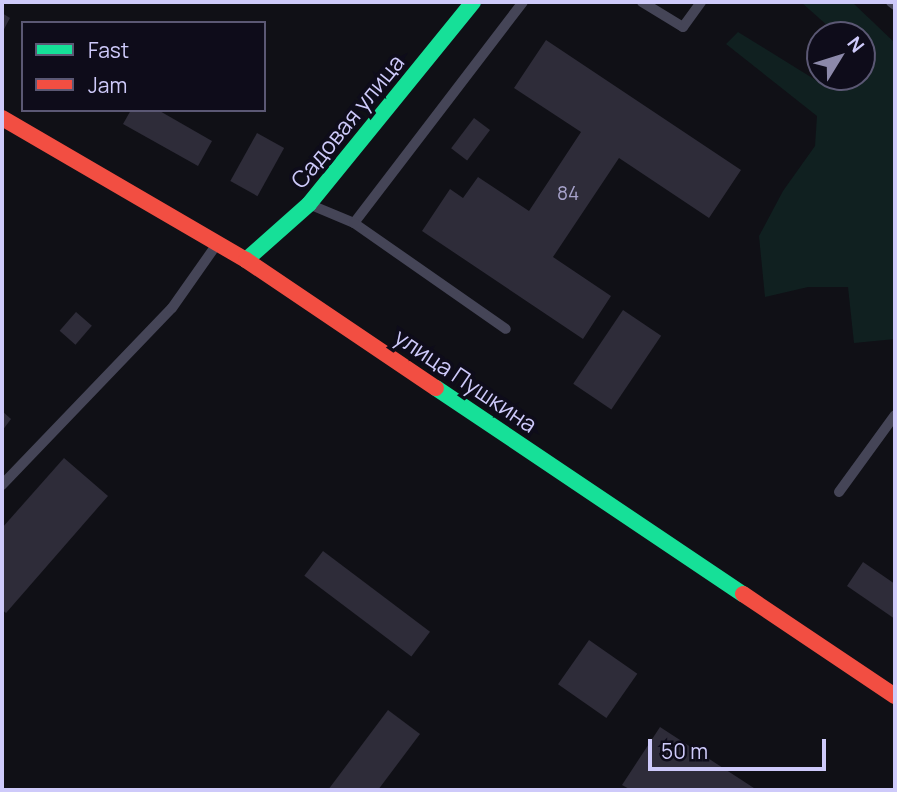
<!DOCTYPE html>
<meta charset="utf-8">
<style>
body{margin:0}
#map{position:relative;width:897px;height:792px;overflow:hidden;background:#101016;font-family:Manrope,sans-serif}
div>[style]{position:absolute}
.green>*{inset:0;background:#102020}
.building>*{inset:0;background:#2e2c39;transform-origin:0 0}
.lane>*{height:10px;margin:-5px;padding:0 5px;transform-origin:5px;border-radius:5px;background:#454557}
.fast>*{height:16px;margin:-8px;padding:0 8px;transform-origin:8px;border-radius:8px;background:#16e098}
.jam>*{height:16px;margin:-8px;padding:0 8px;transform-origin:8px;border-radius:8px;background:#f24e42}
span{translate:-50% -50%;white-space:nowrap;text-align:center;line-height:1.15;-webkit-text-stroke:7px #0e0c1a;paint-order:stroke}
.number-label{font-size:19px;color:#a6a2ca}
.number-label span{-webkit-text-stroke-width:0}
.street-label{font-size:23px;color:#cecafa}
.frame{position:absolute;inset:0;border:4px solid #cecafa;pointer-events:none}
.legend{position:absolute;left:21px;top:21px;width:245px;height:91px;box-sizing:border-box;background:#0e0c1a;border:2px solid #5b5874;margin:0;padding:9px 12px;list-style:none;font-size:21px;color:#cecafa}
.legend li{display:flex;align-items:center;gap:14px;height:35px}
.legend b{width:35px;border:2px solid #5b5874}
.north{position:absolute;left:806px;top:21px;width:70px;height:70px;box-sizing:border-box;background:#0e0c1a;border:2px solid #5b5874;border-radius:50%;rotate:52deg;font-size:19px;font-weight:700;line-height:28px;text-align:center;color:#cecafa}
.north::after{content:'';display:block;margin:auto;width:24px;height:32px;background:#8c89aa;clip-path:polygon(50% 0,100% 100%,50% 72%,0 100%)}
.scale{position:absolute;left:648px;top:739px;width:178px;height:32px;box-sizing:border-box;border:4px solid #cecafa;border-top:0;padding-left:9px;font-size:21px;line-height:24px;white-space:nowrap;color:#cecafa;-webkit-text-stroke:5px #0e0c1a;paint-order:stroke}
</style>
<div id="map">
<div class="green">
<div style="clip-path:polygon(801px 2px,852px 2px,895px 43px,895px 339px,854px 343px,848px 287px,808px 287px,765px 297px,759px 236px,783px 191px,815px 146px,817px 116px,726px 44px,738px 32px,822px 84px,862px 77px,864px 59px,862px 35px,838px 35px)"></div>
</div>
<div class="building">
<div style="clip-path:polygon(2px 13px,10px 18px,2px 33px)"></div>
<div style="clip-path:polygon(546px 40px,741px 170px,709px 218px,619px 158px,553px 257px,611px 296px,583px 339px,422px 231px,450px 189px,463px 198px,478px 177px,529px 211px,581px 132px,514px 88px)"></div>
<div style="clip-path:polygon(131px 110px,158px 110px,212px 141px,198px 166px,123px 124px)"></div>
<div style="left:474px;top:118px;width:20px;height:38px;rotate:37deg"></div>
<div style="left:257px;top:133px;width:31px;height:55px;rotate:29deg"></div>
<div style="left:623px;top:310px;width:46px;height:89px;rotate:34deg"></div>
<div style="left:76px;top:312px;width:21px;height:25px;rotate:41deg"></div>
<div style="clip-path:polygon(2px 411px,11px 419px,2px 431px)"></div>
<div style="clip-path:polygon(64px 458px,108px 496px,6px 613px,2px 610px,2px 528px)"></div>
<div style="left:323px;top:551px;width:134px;height:31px;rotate:37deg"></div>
<div style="clip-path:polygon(863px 562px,895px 584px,895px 619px,847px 586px)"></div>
<div style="left:589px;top:640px;width:59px;height:54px;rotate:35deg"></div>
<div style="clip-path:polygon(388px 710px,420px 734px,378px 790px,328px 790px)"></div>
<div style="clip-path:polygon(660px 727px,757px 790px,631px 790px,622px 785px)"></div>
</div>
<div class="lane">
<div style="left:642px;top:2px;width:48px;rotate:31.4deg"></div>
<div style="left:683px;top:27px;width:31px;rotate:-54deg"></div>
<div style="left:891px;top:2px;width:5px;rotate:37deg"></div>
<div style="left:311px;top:205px;width:47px;rotate:22.7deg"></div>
<div style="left:354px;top:223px;width:278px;rotate:-52.6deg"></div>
<div style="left:354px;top:223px;width:185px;rotate:34.9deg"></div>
<div style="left:2px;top:485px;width:245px;rotate:-46.2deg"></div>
<div style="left:172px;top:308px;width:78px;rotate:-54.9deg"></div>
<div style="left:839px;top:492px;width:95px;rotate:-54deg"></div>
</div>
<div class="fast">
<div style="left:246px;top:260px;width:84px;rotate:-41.6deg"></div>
<div style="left:309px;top:204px;width:260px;rotate:-50.9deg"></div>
<div style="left:436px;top:388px;width:370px;rotate:33.9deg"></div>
</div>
<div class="jam">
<div style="left:2px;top:118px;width:282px;rotate:30.2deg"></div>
<div style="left:246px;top:260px;width:229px;rotate:34deg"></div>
<div style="left:743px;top:594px;width:183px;rotate:33.9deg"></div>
</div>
<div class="number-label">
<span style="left:568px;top:194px">84</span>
</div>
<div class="street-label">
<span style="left:347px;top:121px;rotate:-51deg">Садовая улица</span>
<span style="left:466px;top:380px;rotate:34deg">улица Пушкина</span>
</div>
<div class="frame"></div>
<ul class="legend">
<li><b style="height:9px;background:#16e098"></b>Fast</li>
<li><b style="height:9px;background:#f24e42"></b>Jam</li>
</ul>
<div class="north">N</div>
<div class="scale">50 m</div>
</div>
